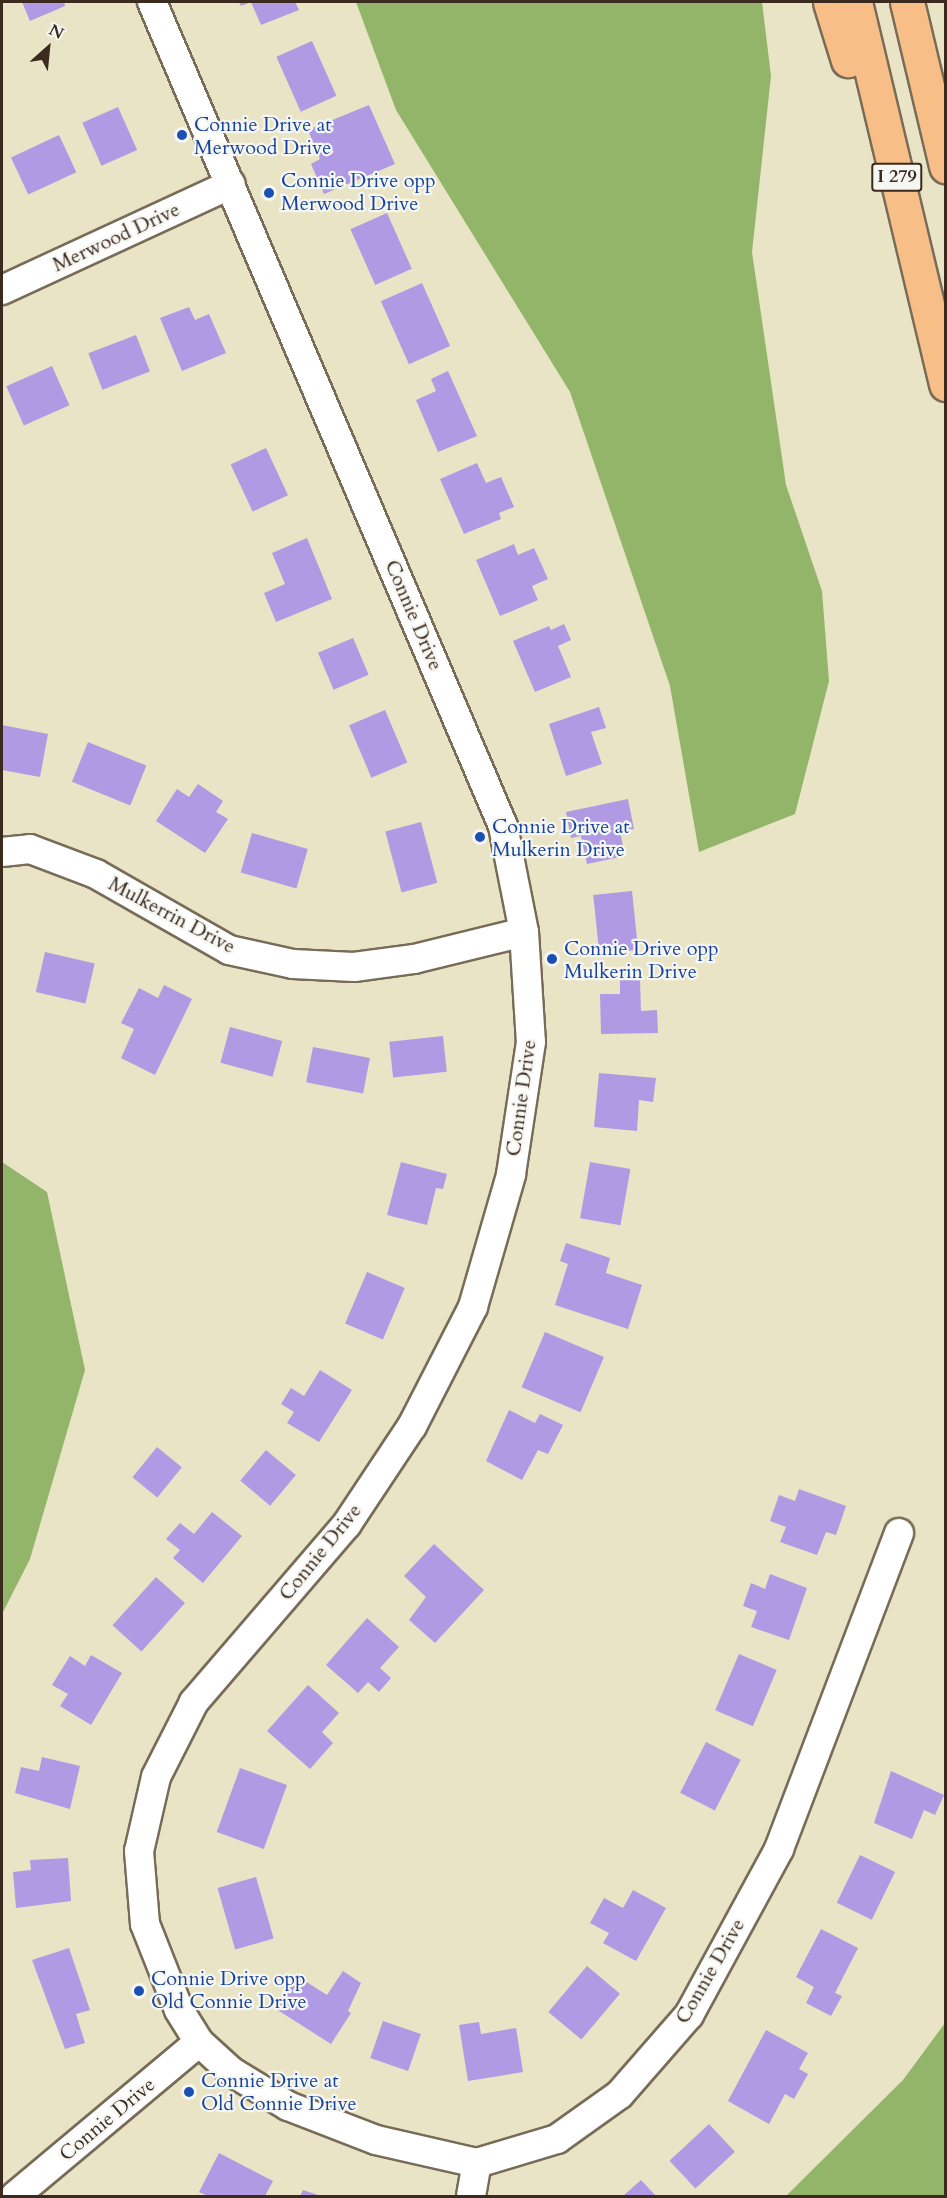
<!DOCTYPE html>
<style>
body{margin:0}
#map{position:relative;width:947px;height:2198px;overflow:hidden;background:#e9e4c5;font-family:Cardo,serif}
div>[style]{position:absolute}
.forest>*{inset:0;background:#92b569}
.building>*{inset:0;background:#b09ae3;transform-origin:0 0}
.roads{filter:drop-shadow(2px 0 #786b58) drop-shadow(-2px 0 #786b58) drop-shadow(0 2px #786b58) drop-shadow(0 -2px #786b58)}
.street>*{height:28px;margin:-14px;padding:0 14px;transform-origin:14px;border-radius:14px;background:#fff}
.highway>*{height:33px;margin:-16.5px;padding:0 16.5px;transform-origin:16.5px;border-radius:16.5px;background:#f7be87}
.dots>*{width:16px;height:16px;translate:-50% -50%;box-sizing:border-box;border:3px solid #f6f6f2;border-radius:50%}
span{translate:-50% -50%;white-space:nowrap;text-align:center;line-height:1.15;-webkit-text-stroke:4.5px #f6f6f2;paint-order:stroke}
.shield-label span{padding:2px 4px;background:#f6f6f2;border:2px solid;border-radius:4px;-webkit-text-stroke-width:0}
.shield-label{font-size:18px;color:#3b2a1e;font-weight:700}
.transit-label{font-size:20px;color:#164399}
.left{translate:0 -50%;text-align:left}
.street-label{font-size:20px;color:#3b2a1e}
.frame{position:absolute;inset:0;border:3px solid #3b2a1e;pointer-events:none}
.north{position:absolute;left:18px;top:18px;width:60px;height:60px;-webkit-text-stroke:4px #f6f6f2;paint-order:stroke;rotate:27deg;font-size:16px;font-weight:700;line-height:24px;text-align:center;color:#3b2a1e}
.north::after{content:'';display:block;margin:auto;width:21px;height:27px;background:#3b2a1e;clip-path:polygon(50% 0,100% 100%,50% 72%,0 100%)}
</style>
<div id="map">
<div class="forest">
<div style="clip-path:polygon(356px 2px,762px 2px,771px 76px,752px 252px,786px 485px,822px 591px,829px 681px,795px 814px,699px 852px,670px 686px,570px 392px,396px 110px)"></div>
<div style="clip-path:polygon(2px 1162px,47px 1192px,85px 1370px,30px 1559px,2px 1614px)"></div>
<div style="clip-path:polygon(945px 2023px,945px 2196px,786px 2196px,903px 2080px)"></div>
</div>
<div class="building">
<div style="clip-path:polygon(22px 2px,64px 2px,65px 6px,30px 21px)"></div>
<div style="clip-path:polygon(239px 2px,295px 2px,299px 10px,261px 25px,251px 2px,241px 6px)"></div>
<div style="left:312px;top:41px;width:60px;height:39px;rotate:66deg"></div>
<div style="clip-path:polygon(369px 105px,395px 164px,324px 194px,311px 164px,320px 159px,308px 130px)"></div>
<div style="left:118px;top:107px;width:47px;height:39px;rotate:66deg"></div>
<div style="left:59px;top:135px;width:41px;height:53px;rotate:65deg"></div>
<div style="left:387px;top:213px;width:61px;height:40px;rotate:66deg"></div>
<div style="left:422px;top:283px;width:69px;height:45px;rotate:66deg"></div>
<div style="clip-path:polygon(189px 307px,195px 320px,209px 314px,226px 353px,182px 371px,160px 318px)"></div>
<div style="left:136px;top:335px;width:39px;height:51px;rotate:69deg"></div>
<div style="left:52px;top:366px;width:43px;height:50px;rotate:66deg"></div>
<div style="clip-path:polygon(448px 371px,477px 436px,438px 452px,416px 400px,436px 391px,431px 379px)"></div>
<div style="left:266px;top:448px;width:52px;height:39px;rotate:65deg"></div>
<div style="clip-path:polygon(477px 463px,486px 483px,501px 477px,514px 507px,499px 513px,501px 519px,464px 534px,440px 479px)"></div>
<div style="clip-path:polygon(307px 538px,332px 599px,276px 622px,264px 593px,285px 584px,272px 553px)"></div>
<div style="clip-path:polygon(514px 544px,518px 555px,534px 548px,548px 579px,532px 586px,538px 600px,500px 616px,476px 560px)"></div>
<div style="clip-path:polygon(564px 624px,571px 640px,558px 646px,571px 677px,535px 692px,513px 641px,549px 626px,551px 630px)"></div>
<div style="left:353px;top:638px;width:40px;height:38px;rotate:67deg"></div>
<div style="clip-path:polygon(599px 707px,606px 728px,591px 732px,602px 764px,566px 776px,549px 724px)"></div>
<div style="left:385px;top:710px;width:57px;height:39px;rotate:67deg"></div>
<div style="clip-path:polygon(2px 725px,48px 734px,40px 777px,2px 770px)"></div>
<div style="left:88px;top:742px;width:63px;height:43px;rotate:22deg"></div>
<div style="clip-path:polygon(198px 784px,223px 801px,216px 812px,228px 819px,205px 853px,156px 821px,177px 789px,189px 797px)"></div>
<div style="clip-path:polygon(628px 799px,634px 829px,620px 831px,625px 856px,587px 864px,581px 836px,571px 838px,566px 812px)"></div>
<div style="left:421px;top:822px;width:63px;height:37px;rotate:75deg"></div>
<div style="left:252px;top:833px;width:58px;height:41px;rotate:16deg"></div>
<div style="left:632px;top:891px;width:59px;height:39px;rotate:84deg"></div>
<div style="left:45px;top:952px;width:51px;height:41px;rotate:13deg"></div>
<div style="clip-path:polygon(620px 980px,640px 980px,641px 1011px,657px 1010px,658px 1033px,601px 1034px,600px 994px,620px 994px)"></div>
<div style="clip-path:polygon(164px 985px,192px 999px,155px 1075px,121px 1058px,134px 1029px,121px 1023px,139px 988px,158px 998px)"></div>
<div style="left:230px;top:1027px;width:54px;height:37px;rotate:15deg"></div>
<div style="left:443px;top:1036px;width:36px;height:54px;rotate:84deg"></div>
<div style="left:313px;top:1047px;width:58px;height:36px;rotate:11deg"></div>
<div style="clip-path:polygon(599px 1073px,656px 1078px,653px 1102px,639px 1100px,637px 1131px,594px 1127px)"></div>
<div style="clip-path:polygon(401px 1162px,447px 1174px,443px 1189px,436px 1188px,427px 1225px,387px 1215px)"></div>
<div style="left:590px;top:1162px;width:41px;height:57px;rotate:10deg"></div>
<div style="clip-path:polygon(566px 1243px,610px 1258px,606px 1273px,642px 1285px,628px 1329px,555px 1305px,568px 1264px,560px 1261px)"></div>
<div style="left:367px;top:1272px;width:41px;height:56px;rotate:23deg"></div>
<div style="left:545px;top:1332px;width:64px;height:60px;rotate:23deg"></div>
<div style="clip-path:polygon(320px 1370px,352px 1390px,319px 1442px,287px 1423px,294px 1412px,281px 1404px,291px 1388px,304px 1396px)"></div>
<div style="clip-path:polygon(509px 1410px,535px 1423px,540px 1414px,563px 1425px,548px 1454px,538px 1450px,522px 1480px,486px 1461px)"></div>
<div style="left:157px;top:1447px;width:32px;height:39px;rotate:39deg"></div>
<div style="left:266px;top:1450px;width:39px;height:40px;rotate:40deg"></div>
<div style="clip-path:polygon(799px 1489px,846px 1506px,836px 1535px,826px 1532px,817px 1555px,780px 1542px,786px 1527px,770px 1521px,779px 1495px,795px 1501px)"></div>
<div style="clip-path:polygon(212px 1512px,242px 1536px,203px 1583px,173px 1558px,180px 1550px,166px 1539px,180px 1523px,194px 1534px)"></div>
<div style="clip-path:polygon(434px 1544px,484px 1590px,435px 1643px,409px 1620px,426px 1597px,404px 1576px)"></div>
<div style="clip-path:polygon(770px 1574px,807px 1588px,789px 1640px,751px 1627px,757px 1611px,743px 1606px,751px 1583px,765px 1589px)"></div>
<div style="left:156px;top:1577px;width:39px;height:65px;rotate:42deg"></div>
<div style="clip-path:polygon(367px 1618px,399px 1647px,380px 1668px,391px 1678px,379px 1692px,368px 1682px,358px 1693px,326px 1665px)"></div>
<div style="left:739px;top:1654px;width:41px;height:61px;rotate:23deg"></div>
<div style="clip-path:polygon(91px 1655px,122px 1673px,91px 1725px,60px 1706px,68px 1694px,52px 1685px,70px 1656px,85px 1666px)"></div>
<div style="clip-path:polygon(308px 1685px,339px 1713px,322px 1732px,333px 1743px,310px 1769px,267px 1731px)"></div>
<div style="left:706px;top:1742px;width:39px;height:57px;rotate:27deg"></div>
<div style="clip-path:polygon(42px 1757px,80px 1766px,70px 1809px,15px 1793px,21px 1767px,39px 1771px)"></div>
<div style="left:240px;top:1768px;width:50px;height:68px;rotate:20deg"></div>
<div style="clip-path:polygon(891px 1771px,944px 1795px,935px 1815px,924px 1810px,912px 1839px,874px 1823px)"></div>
<div style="left:860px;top:1855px;width:39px;height:53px;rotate:26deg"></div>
<div style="clip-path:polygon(68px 1858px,71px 1901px,16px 1908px,13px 1872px,31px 1870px,30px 1860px)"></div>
<div style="left:256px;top:1877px;width:64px;height:40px;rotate:74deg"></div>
<div style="clip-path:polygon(633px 1890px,666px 1908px,636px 1961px,603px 1943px,609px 1933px,590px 1923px,604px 1898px,623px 1908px)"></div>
<div style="clip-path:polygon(821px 1929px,858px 1948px,835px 1993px,842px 1996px,831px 2016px,806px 2003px,814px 1987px,796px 1977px)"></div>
<div style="clip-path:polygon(69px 1948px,90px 2010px,76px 2014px,85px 2043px,65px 2049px,32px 1960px)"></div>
<div style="left:587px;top:1966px;width:43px;height:60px;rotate:40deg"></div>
<div style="clip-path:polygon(343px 1971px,361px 1983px,348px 2011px,351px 2013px,331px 2044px,276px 2009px,297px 1976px,327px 1995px)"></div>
<div style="left:383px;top:2021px;width:40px;height:39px;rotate:19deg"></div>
<div style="clip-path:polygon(479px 2022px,481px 2034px,516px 2028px,523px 2072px,468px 2081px,459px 2025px)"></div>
<div style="clip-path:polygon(766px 2030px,808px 2053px,799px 2069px,808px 2074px,794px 2099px,785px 2094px,769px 2124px,728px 2101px)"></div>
<div style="left:709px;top:2124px;width:38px;height:54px;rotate:47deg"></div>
<div style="clip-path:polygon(219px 2153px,273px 2181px,265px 2196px,208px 2196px,199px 2192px)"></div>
<div style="clip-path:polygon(641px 2180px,656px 2196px,618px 2196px,623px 2196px)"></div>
<div style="clip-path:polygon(303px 2190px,321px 2196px,300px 2196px)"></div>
</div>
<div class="roads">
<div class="street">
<div style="left:152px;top:2px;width:896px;rotate:66.93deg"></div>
<div style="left:503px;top:826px;width:108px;rotate:78.8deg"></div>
<div style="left:524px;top:932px;width:110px;rotate:86.4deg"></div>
<div style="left:531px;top:1042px;width:134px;rotate:98.6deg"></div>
<div style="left:511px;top:1175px;width:137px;rotate:106.1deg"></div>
<div style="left:473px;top:1307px;width:134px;rotate:117.1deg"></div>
<div style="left:412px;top:1426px;width:118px;rotate:123.6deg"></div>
<div style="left:347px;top:1524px;width:235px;rotate:130.7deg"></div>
<div style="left:194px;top:1702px;width:84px;rotate:116.9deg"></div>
<div style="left:156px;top:1777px;width:76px;rotate:102.9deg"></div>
<div style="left:139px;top:1851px;width:73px;rotate:85.3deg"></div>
<div style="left:145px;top:1924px;width:92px;rotate:68.4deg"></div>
<div style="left:179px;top:2010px;width:38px;rotate:58deg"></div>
<div style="left:199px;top:2042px;width:45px;rotate:42.3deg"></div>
<div style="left:232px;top:2072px;width:66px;rotate:31.3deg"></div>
<div style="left:288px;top:2106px;width:94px;rotate:21.1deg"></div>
<div style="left:376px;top:2140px;width:104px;rotate:12.8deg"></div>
<div style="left:477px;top:2163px;width:84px;rotate:-16.7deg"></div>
<div style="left:557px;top:2139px;width:77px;rotate:-35.5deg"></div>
<div style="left:620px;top:2094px;width:105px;rotate:-48.9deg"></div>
<div style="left:689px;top:2015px;width:189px;rotate:-61.5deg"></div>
<div style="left:779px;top:1849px;width:338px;rotate:-69.2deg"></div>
<div style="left:2px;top:290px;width:252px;rotate:-24.8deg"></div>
<div style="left:2px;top:852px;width:28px;rotate:-6deg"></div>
<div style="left:30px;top:849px;width:71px;rotate:20.7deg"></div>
<div style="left:96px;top:874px;width:153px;rotate:29.7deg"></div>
<div style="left:229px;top:950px;width:66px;rotate:12.3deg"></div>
<div style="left:293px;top:964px;width:61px;rotate:2.8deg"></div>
<div style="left:354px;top:967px;width:61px;rotate:-7.6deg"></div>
<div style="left:414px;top:959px;width:113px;rotate:-13.8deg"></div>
<div style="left:15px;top:2196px;width:240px;rotate:-39.9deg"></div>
<div style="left:471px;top:2196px;width:34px;rotate:-80deg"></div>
</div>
<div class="highway">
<div style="left:830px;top:2px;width:61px;rotate:72.8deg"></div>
<div style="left:855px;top:2px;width:393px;rotate:76.6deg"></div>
<div style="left:907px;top:2px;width:169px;rotate:76.6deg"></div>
</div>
</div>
<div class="dots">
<div style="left:182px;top:135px;background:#1a4fb4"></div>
<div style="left:269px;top:193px;background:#1a4fb4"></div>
<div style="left:480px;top:837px;background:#1a4fb4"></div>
<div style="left:552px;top:959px;background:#1a4fb4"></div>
<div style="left:139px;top:1991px;background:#1a4fb4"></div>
<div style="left:189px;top:2092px;background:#1a4fb4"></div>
</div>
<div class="shield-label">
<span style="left:897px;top:177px">I 279</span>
</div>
<div class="transit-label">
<span class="left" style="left:194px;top:136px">Connie Drive at<br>Merwood Drive</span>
<span class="left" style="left:281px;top:192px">Connie Drive opp<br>Merwood Drive</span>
<span class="left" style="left:492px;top:838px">Connie Drive at<br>Mulkerin Drive</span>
<span class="left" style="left:564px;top:960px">Connie Drive opp<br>Mulkerin Drive</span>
<span class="left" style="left:151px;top:1990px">Connie Drive opp<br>Old Connie Drive</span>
<span class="left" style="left:201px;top:2092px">Connie Drive at<br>Old Connie Drive</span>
</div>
<div class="street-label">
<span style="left:116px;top:237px;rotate:-25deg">Merwood Drive</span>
<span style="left:414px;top:615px;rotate:67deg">Connie Drive</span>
<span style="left:172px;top:915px;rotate:28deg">Mulkerrin Drive</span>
<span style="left:521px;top:1098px;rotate:-82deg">Connie Drive</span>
<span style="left:320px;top:1552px;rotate:-51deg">Connie Drive</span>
<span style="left:710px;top:1971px;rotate:-60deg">Connie Drive</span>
<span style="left:107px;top:2119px;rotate:-40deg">Connie Drive</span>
</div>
<div class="frame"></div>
<div class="north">N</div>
</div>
